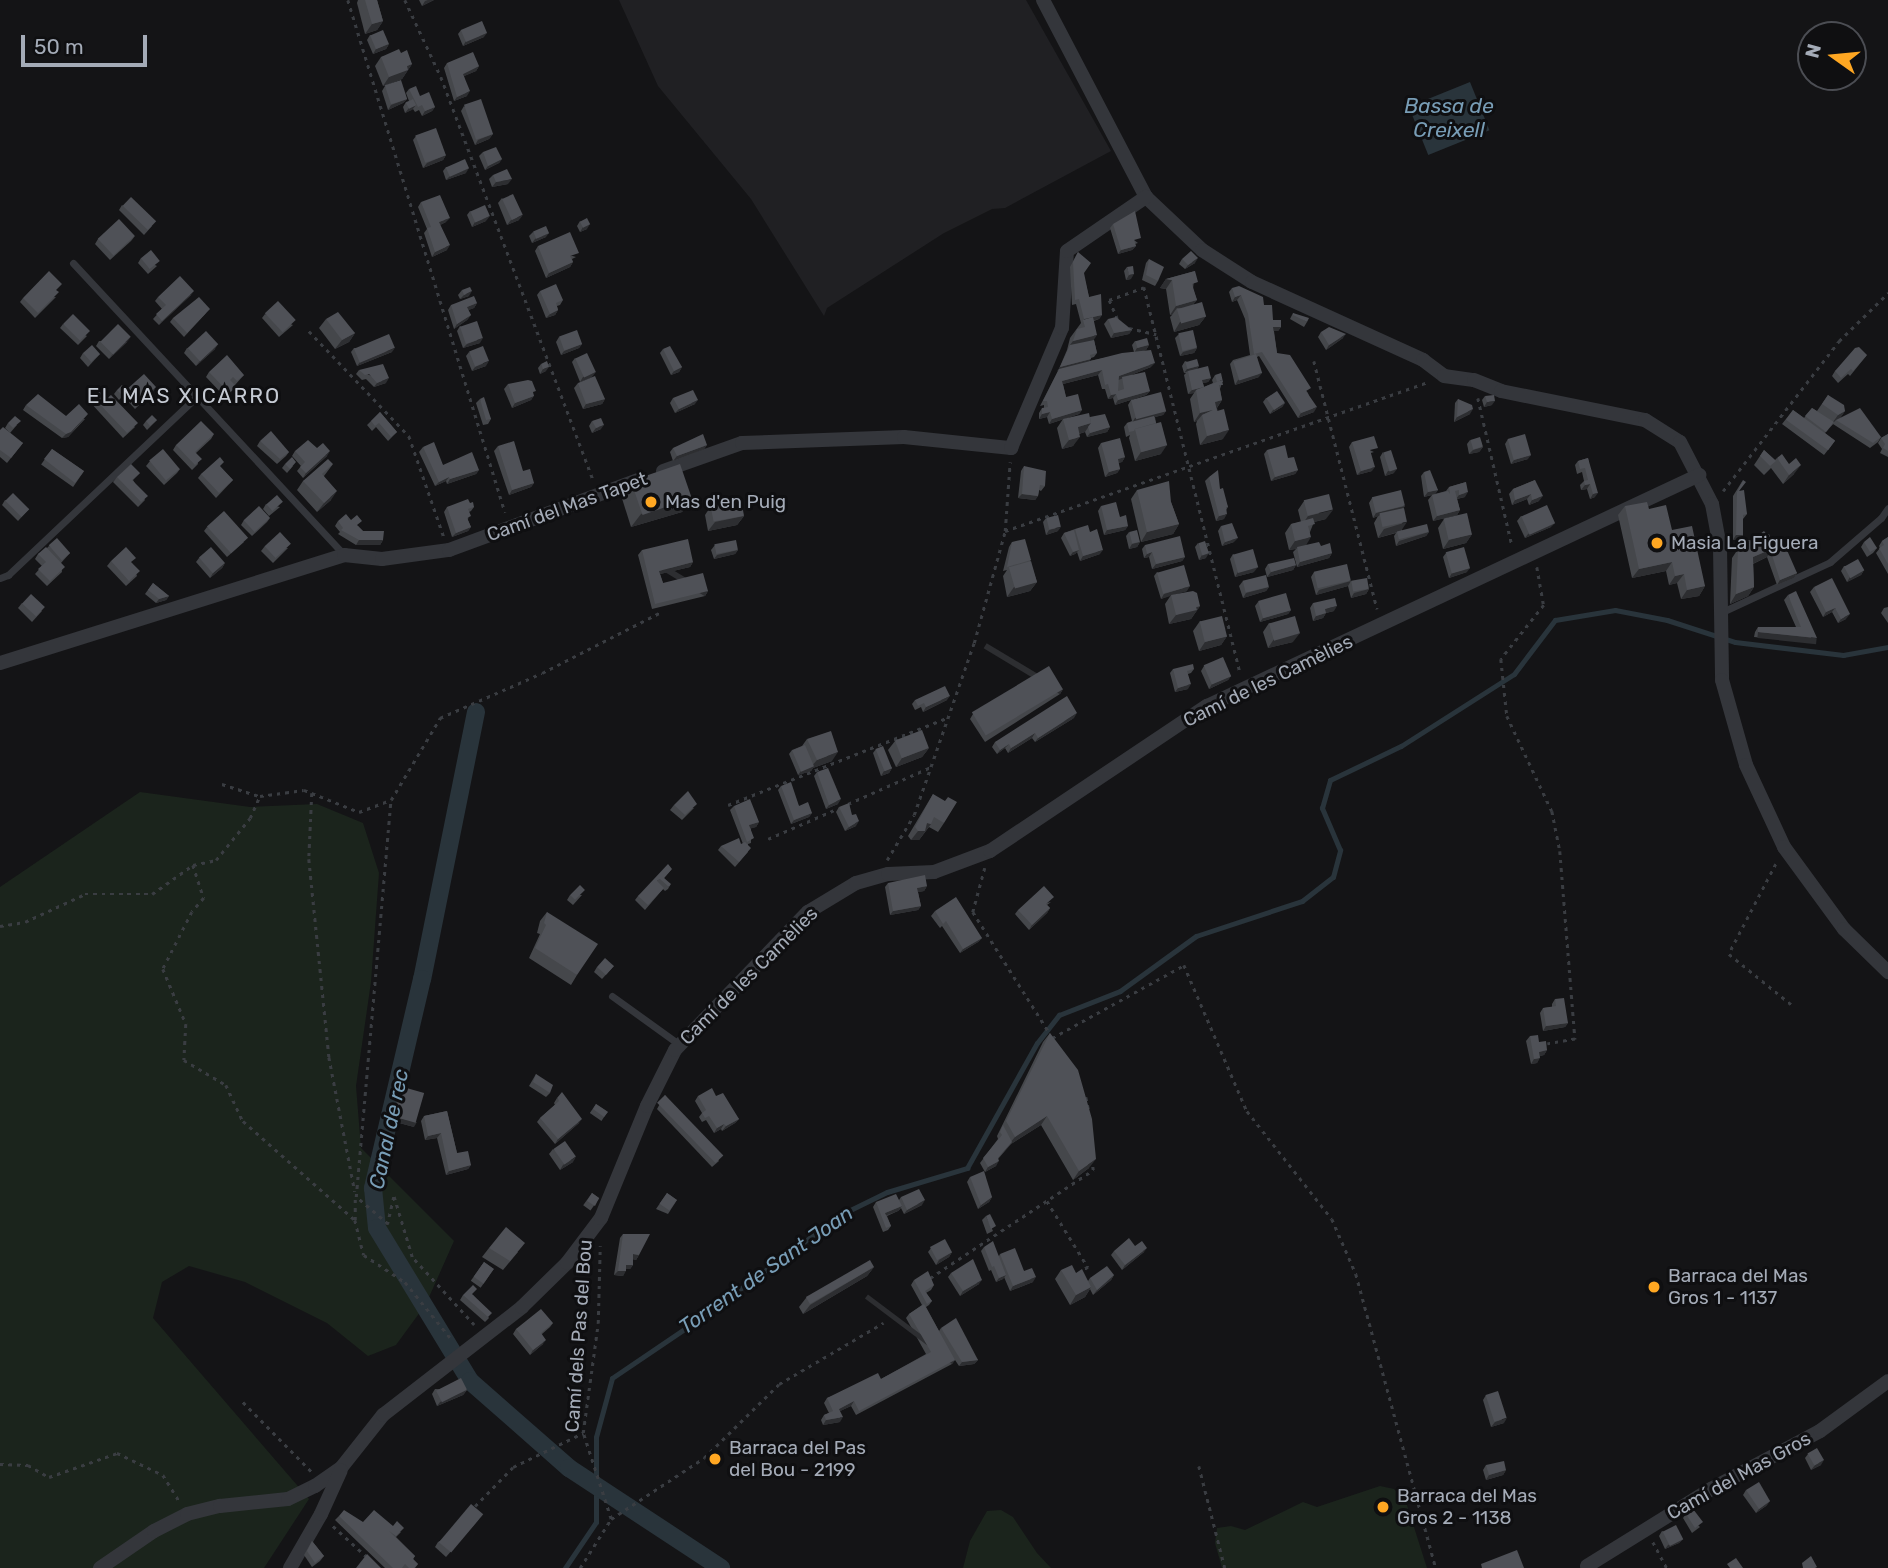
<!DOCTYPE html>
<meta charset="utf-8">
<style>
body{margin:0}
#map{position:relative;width:1888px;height:1568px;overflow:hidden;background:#141416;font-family:Rubik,sans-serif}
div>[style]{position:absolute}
.built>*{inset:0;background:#202023}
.green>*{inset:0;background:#1b241c}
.water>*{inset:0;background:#29343b;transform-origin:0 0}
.stream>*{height:5px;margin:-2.5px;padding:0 2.5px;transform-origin:2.5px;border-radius:2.5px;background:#29343b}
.canal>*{height:18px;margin:-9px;padding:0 9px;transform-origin:9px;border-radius:9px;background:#29343b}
.path>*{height:2.5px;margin-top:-1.25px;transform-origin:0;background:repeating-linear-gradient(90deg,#3a3d42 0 3.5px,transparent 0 8.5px)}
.lane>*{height:7px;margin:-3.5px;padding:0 3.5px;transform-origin:3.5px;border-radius:3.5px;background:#34363b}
.street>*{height:14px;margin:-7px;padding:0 7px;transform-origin:7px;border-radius:7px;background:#34363b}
.wall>*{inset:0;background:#45474b;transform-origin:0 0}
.shaded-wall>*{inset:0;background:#2d2e31;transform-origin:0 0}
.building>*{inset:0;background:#4f5157;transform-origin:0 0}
.dots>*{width:19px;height:19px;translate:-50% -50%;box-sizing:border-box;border:4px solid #0f0f11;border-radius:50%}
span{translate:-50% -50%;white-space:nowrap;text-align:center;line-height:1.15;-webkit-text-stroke:6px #0f0f11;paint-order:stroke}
.poi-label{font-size:19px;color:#a4abb7}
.left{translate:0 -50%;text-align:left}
.street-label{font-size:19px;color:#a4abb7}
.water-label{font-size:21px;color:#789db6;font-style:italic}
.neighbourhood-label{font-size:21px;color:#c5cad3;letter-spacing:2px}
.north{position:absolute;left:1797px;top:21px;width:70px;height:70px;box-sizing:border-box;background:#0f0f11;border:2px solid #4b4d53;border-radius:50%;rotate:285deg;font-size:19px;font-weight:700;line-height:28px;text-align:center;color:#a4abb7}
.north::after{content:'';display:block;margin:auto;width:24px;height:32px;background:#ffa722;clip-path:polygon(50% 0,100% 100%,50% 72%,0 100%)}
.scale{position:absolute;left:21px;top:35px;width:126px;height:32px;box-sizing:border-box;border:4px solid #a4abb7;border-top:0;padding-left:9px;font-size:21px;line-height:24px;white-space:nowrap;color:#a4abb7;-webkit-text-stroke:5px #0f0f11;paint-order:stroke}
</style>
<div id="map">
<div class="built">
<div style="clip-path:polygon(619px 0,1026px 0,1111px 151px,1005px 208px,992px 209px,944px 233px,827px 308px,824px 316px,751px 199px,658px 86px)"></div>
</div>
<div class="green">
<div style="clip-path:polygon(140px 792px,250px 807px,317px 804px,363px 823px,379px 873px,371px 982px,356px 1086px,361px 1148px,454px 1241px,426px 1304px,396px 1345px,368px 1356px,327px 1323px,245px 1282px,189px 1266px,162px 1282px,153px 1318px,309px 1499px,264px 1568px,0 1568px,0 887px)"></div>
<div style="clip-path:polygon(1380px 1486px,1394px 1489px,1406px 1502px,1427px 1568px,1222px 1568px,1215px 1543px,1217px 1528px,1231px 1526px,1245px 1530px,1303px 1502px,1317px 1507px)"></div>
<div style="clip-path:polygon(1001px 1510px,1013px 1517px,1037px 1553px,1051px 1568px,963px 1568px,970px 1541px,987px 1511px)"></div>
</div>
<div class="water">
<div style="left:1470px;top:82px;width:52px;height:66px;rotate:68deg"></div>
</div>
<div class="stream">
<div style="left:565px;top:1568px;width:55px;rotate:-56deg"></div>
<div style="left:596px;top:1522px;width:85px;rotate:-90deg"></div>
<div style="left:596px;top:1437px;width:61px;rotate:-74.8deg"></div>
<div style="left:612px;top:1378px;width:105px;rotate:-34.1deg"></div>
<div style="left:699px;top:1319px;width:177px;rotate:-36.3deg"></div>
<div style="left:842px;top:1214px;width:50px;rotate:-26.1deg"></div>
<div style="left:887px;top:1192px;width:84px;rotate:-16.7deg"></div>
<div style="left:967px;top:1168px;width:143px;rotate:-60.8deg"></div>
<div style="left:1037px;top:1043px;width:36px;rotate:-52deg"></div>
<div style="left:1059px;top:1015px;width:66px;rotate:-21.5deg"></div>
<div style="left:1120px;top:991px;width:94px;rotate:-35.9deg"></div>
<div style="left:1196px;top:936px;width:112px;rotate:-18.3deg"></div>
<div style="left:1302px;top:901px;width:39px;rotate:-38deg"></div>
<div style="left:1333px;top:877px;width:28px;rotate:-75deg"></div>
<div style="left:1340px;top:850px;width:46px;rotate:-113.2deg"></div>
<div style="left:1322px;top:808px;width:29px;rotate:-74deg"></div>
<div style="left:1330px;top:780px;width:79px;rotate:-25.6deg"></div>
<div style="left:1401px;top:746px;width:134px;rotate:-32.5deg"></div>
<div style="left:1514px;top:674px;width:68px;rotate:-52.8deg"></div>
<div style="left:1555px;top:620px;width:61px;rotate:-9.5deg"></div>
<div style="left:1615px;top:610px;width:53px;rotate:10.9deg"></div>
<div style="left:1667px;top:620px;width:71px;rotate:17.9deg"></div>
<div style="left:1735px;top:642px;width:109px;rotate:6.9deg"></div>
<div style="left:1843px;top:655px;width:46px;rotate:-10.1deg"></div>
</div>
<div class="canal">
<div style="left:476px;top:712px;width:272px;rotate:101.4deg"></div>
<div style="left:422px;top:979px;width:215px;rotate:103.2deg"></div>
<div style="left:373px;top:1188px;width:40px;rotate:84.3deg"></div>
<div style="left:377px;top:1228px;width:179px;rotate:58.7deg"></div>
<div style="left:470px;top:1381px;width:132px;rotate:41.3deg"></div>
<div style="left:569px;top:1468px;width:182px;rotate:33.3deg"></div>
</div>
<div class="path">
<div style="left:348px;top:0;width:536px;rotate:72.95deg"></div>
<div style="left:405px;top:0;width:85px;rotate:64.9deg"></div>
<div style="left:441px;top:77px;width:432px;rotate:69.3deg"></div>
<div style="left:1117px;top:319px;width:21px;rotate:-113deg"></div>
<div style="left:1109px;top:300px;width:37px;rotate:-20deg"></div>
<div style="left:1144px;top:287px;width:398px;rotate:76deg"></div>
<div style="left:1129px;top:328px;width:28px;rotate:13deg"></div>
<div style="left:309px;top:331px;width:145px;rotate:46.4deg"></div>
<div style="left:409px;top:436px;width:107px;rotate:70.9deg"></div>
<div style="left:1314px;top:361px;width:256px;rotate:75.7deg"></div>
<div style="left:1478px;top:398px;width:151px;rotate:77deg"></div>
<div style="left:1723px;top:491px;width:190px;rotate:-52.3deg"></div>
<div style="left:1839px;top:341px;width:69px;rotate:-44.4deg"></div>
<div style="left:1005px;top:531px;width:448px;rotate:-19.4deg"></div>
<div style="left:1537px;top:567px;width:39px;rotate:80deg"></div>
<div style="left:1544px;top:605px;width:69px;rotate:128.5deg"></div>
<div style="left:1501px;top:659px;width:57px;rotate:84deg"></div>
<div style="left:1507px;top:716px;width:105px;rotate:64.7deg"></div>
<div style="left:1552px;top:811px;width:41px;rotate:78.7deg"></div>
<div style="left:1560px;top:851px;width:189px;rotate:85.4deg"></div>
<div style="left:1575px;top:1039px;width:28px;rotate:170deg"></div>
<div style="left:222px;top:784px;width:40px;rotate:18deg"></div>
<div style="left:260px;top:796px;width:44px;rotate:-7.8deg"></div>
<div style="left:304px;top:790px;width:59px;rotate:21.8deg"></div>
<div style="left:359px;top:812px;width:34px;rotate:-21deg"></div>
<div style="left:312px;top:793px;width:66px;rotate:92.6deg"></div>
<div style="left:309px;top:859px;width:199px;rotate:84.2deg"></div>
<div style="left:329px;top:1057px;width:137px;rotate:79.1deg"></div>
<div style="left:848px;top:804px;width:91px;rotate:-24deg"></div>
<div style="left:728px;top:805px;width:238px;rotate:-21.7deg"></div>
<div style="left:768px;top:839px;width:77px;rotate:-23.6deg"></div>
<div style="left:887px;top:860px;width:52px;rotate:-59deg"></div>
<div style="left:914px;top:815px;width:182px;rotate:-70.8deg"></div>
<div style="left:974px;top:643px;width:116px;rotate:-74.5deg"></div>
<div style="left:1005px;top:531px;width:69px;rotate:-85.9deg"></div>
<div style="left:1776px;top:864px;width:102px;rotate:117.6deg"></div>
<div style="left:1729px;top:954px;width:81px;rotate:39deg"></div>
<div style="left:193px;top:865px;width:35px;rotate:72deg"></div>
<div style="left:204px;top:898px;width:18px;rotate:131deg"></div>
<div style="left:192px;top:912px;width:64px;rotate:117deg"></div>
<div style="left:163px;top:969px;width:60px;rotate:67.3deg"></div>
<div style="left:186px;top:1024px;width:36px;rotate:93deg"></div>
<div style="left:184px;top:1060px;width:49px;rotate:30.8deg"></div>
<div style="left:226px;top:1085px;width:40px;rotate:65deg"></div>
<div style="left:243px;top:1121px;width:149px;rotate:41.5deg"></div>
<div style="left:355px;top:1220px;width:36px;rotate:76deg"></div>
<div style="left:364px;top:1255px;width:49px;rotate:33.4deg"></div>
<div style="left:405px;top:1282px;width:76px;rotate:50.9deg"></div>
<div style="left:985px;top:868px;width:46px;rotate:105.3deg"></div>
<div style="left:973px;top:912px;width:144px;rotate:57.7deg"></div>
<div style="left:0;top:926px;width:25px;rotate:-9deg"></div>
<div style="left:25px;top:922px;width:66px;rotate:-25deg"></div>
<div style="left:85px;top:894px;width:67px"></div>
<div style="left:152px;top:894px;width:50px;rotate:-35.3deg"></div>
<div style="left:193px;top:865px;width:24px;rotate:-12deg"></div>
<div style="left:216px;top:860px;width:54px;rotate:-51deg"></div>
<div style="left:250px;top:818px;width:24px;rotate:-66deg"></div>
<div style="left:1052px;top:1038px;width:151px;rotate:-28.9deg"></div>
<div style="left:1184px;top:965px;width:159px;rotate:66.7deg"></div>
<div style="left:1247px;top:1111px;width:137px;rotate:51.8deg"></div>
<div style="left:1332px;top:1219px;width:60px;rotate:66.4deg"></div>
<div style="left:1356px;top:1274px;width:305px;rotate:74.8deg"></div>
<div style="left:1086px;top:1097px;width:14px;rotate:78deg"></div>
<div style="left:1047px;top:1201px;width:78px;rotate:58.2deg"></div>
<div style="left:1088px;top:1267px;width:10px;rotate:143deg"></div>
<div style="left:355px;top:1220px;width:21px;rotate:-90deg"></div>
<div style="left:930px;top:1278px;width:196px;rotate:-33.5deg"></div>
<div style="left:1093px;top:1170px;width:7px;rotate:-98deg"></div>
<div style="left:474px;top:1325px;width:92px;rotate:-132.4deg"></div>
<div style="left:412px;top:1257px;width:63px;rotate:-106.7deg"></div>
<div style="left:394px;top:1197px;width:28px;rotate:103deg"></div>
<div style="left:388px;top:1224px;width:42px;rotate:-139.8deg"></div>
<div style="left:356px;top:1197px;width:399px;rotate:-85deg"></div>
<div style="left:391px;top:800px;width:96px;rotate:-59.1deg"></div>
<div style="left:440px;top:718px;width:111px;rotate:-23.8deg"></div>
<div style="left:542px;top:673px;width:134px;rotate:-27.1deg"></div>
<div style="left:243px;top:1402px;width:98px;rotate:45.4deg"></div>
<div style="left:0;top:1464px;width:28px;rotate:2deg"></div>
<div style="left:28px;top:1465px;width:24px;rotate:30deg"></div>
<div style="left:49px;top:1477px;width:72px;rotate:-19.4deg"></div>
<div style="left:117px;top:1453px;width:51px;rotate:25.6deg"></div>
<div style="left:163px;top:1475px;width:31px;rotate:58deg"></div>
<div style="left:1199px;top:1466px;width:105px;rotate:75.7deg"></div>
<div style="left:475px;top:1506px;width:54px;rotate:-45.7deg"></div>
<div style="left:513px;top:1467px;width:78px;rotate:-25.9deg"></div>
<div style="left:611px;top:1519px;width:111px;rotate:-33.3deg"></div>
<div style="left:704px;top:1458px;width:105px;rotate:-44.6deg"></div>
<div style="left:779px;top:1384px;width:121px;rotate:-30.4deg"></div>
<div style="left:333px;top:1526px;width:46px;rotate:42.4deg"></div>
<div style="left:1653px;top:1542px;width:30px;rotate:62deg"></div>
<div style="left:580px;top:1568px;width:58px;rotate:-57.7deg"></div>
<div style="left:611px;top:1519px;width:90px;rotate:-108deg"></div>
<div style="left:583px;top:1433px;width:111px;rotate:-82.2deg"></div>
<div style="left:598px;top:1323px;width:77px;rotate:-88.5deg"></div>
</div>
<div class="lane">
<div style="left:73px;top:263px;width:397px;rotate:47.1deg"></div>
<div style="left:0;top:578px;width:9px;rotate:-21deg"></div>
<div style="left:8px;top:575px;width:260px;rotate:-43.4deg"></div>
<div style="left:1722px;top:612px;width:119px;rotate:-24.8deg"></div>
<div style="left:1830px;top:562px;width:67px;rotate:-40.8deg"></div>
<div style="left:1881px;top:518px;width:12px;rotate:-55deg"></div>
<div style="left:612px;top:996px;width:84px;rotate:35.8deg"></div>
</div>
<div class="street">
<div style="left:1043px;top:0;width:222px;rotate:62.4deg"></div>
<div style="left:1146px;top:197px;width:77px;rotate:43.4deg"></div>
<div style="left:1202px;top:250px;width:59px;rotate:32.6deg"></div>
<div style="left:1252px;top:282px;width:188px;rotate:24.5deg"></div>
<div style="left:1423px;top:360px;width:26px;rotate:37deg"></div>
<div style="left:1444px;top:376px;width:30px;rotate:8deg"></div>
<div style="left:1474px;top:380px;width:29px;rotate:22deg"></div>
<div style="left:1501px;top:391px;width:147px;rotate:11.4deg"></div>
<div style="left:1645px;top:420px;width:41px;rotate:32.2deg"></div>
<div style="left:1680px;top:442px;width:70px;rotate:62.7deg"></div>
<div style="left:1712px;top:504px;width:44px;rotate:79.5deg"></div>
<div style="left:1720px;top:547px;width:133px;rotate:89.1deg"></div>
<div style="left:1722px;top:680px;width:88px;rotate:74.2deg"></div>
<div style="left:1746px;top:765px;width:90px;rotate:65.1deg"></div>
<div style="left:1784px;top:847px;width:102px;rotate:53.8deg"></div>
<div style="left:1844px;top:929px;width:62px;rotate:44.3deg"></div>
<div style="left:663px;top:471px;width:84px;rotate:-19.5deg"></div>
<div style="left:742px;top:443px;width:162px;rotate:-2.1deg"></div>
<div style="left:904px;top:437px;width:108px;rotate:5.9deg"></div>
<div style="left:1011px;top:448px;width:130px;rotate:-67deg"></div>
<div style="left:1062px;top:328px;width:77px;rotate:-86.3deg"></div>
<div style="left:1067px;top:251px;width:96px;rotate:-34.4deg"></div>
<div style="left:0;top:663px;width:361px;rotate:-17.4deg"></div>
<div style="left:344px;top:555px;width:38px;rotate:6deg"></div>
<div style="left:382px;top:559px;width:68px;rotate:-7.7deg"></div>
<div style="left:449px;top:550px;width:205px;rotate:-20.3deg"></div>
<div style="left:1587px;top:1566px;width:146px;rotate:-31.8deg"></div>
<div style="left:1711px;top:1489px;width:123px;rotate:-28deg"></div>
<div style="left:1820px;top:1431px;width:84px;rotate:-36.3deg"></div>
<div style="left:100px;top:1568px;width:65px;rotate:-34.4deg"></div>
<div style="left:154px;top:1531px;width:37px;rotate:-27deg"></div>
<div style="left:187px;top:1514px;width:34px;rotate:-14deg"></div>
<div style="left:220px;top:1506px;width:68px;rotate:-5.9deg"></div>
<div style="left:288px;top:1499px;width:30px;rotate:-26deg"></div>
<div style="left:315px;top:1486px;width:32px;rotate:-35deg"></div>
<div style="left:341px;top:1468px;width:68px;rotate:-51.6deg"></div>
<div style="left:383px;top:1415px;width:176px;rotate:-37.8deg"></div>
<div style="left:522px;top:1307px;width:63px;rotate:-44.4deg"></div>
<div style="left:567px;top:1263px;width:56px;rotate:-52.9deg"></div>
<div style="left:601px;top:1218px;width:121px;rotate:-67.7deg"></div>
<div style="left:647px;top:1106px;width:63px;rotate:-63.4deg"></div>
<div style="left:675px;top:1050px;width:192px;rotate:-46.1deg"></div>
<div style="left:808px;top:912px;width:56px;rotate:-31.1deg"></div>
<div style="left:856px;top:883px;width:33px;rotate:-16deg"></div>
<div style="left:888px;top:874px;width:46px;rotate:-2.5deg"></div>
<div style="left:934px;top:872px;width:60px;rotate:-20.6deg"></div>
<div style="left:990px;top:851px;width:261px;rotate:-33.8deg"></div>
<div style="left:1207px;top:706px;width:544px;rotate:-25.15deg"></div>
<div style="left:290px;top:1568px;width:62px;rotate:-60.1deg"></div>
<div style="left:321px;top:1514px;width:48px;rotate:-65.6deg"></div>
</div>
<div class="wall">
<div style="clip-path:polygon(358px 0,377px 0,383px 21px,377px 30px,365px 34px,357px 3px)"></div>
<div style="clip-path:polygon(419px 0,434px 0,422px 6px)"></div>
<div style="clip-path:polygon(461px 30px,484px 37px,463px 46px,458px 34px)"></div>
<div style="clip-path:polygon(370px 35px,389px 44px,386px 49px,373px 54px,367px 40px)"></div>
<div style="clip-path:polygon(401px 53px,412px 64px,402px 79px,383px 86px,375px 66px,381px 57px)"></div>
<div style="clip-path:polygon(447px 63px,479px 66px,476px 71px,464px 76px,467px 96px,454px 101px,444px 68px)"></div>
<div style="clip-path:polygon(385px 86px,407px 99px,403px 103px,388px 110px,382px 91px)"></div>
<div style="clip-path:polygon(409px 89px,435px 107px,432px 111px,422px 116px,419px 110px,415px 112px,413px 109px,405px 113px,403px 107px,406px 102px,409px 101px,406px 93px)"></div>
<div style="clip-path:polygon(464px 106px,493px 134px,489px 139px,475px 145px,461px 111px)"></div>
<div style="clip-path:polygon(416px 136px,446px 155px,443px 160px,423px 168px,413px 140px)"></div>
<div style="clip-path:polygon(483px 152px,502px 159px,499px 163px,485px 170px,479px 156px)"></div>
<div style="clip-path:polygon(446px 167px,466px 173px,446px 180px,443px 171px)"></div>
<div style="clip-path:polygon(493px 175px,508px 184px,492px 187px,489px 179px)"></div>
<div style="clip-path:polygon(502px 198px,519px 220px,507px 225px,498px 203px)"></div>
<div style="clip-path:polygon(421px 202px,446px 222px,440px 225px,447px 250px,432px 257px,424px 233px,427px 229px,418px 207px)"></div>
<div style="clip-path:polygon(122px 205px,152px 226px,144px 235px,119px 210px)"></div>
<div style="clip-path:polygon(470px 211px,486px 221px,472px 227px,467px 215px)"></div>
<div style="clip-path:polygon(580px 221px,587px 229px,580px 232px,577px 226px)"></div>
<div style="clip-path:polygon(1113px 224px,1138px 243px,1135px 244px,1136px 246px,1132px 250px,1118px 254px,1110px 228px)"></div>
<div style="clip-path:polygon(533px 232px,546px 237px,532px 243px,529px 236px)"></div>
<div style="clip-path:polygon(135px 236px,131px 241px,110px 260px,95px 244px,98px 239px)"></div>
<div style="clip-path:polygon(538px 246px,576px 257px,572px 259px,573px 262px,570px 267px,546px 278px,535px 251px)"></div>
<div style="clip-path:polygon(1078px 252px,1089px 297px,1102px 315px,1099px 319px,1094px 321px,1094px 340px,1097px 353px,1094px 357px,1091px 358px,1089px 361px,1134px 352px,1132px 345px,1135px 341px,1149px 345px,1146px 350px,1142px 351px,1151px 367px,1131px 375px,1150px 391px,1146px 395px,1115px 405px,1113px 398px,1108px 399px,1105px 389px,1102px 389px,1098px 375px,1063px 384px,1066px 397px,1082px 410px,1079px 414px,1049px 424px,1047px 417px,1039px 419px,1039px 413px,1042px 408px,1044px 408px,1044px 405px,1040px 406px,1058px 371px,1067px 350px,1070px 338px,1081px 323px,1076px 304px,1072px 305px,1070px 267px)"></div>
<div style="clip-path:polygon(141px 258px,157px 266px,148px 274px,138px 263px)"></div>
<div style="clip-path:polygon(1149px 259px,1158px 281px,1155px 286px,1142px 280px,1146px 263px)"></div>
<div style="clip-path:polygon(1182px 259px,1195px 263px,1185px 269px,1179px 264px)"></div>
<div style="clip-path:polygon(1127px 267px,1131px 279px,1126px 280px,1124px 271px)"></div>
<div style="clip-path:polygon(1195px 271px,1193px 289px,1197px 300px,1193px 304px,1206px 316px,1199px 325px,1174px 332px,1170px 317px,1172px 315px,1170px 315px,1166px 289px,1160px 288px,1166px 279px)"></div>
<div style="clip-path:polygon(1232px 288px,1264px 305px,1273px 320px,1281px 327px,1278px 331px,1274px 331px,1277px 353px,1308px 393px,1314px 412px,1298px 418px,1259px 356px,1257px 357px,1259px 377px,1235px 385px,1230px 364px,1233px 360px,1250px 355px,1245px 319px,1237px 300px,1232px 302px,1229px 292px)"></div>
<div style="clip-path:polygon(462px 290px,469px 296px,460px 299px,458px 295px)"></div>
<div style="clip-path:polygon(540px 291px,563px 300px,560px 305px,557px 306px,558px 310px,555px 315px,546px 318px,537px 295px)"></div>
<div style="clip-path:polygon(191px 295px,159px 325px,153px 319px,162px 309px,155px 301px,158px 297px)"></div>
<div style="clip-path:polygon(56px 297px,35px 318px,20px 302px,23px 298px)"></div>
<div style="clip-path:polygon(477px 303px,474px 308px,468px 310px,471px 315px,467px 320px,454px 329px,448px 310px,451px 305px)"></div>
<div style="clip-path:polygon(206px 313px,184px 337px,170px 322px,173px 318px)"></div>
<div style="clip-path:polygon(1293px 313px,1307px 322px,1304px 327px,1290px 319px)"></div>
<div style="clip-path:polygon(265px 314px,293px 325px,279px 337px,262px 318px)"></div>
<div style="clip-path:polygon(326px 319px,355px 333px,349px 342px,335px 349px,319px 328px)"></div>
<div style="clip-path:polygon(1108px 319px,1132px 330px,1129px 334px,1111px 338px,1104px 324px)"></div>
<div style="clip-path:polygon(63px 324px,87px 336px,78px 345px,60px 328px)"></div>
<div style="clip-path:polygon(460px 326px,480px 343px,463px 348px,457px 331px)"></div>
<div style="clip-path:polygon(1321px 332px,1343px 338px,1326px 350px,1318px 337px)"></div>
<div style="clip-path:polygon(1179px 334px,1197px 348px,1194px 353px,1180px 356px,1175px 338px)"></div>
<div style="clip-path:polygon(559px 337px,582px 344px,579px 348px,561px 355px,556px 342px)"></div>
<div style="clip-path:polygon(99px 341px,127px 342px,109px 359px,96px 346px)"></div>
<div style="clip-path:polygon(187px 348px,215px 349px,196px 366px,184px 353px)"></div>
<div style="clip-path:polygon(354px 348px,392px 352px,357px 366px,351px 352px)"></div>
<div style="clip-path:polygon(663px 349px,682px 367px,679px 372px,671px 375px,660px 353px)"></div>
<div style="clip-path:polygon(469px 352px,486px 366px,472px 371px,466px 356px)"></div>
<div style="clip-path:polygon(83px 353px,100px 354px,88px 367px,80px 358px)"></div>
<div style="clip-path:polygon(1867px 355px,1850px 376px,1848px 374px,1838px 383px,1832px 376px,1835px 371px)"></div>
<div style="clip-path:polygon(575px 358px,592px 377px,580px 382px,572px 362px)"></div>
<div style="clip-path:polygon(1185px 361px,1199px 366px,1197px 369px,1211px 378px,1208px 382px,1203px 383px,1204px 387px,1213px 383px,1212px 380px,1215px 375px,1222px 383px,1220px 389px,1222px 400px,1217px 408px,1223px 439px,1200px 445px,1196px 424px,1197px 421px,1194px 422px,1190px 399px,1194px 393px,1188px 394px,1184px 375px,1186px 373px,1184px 373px,1182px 366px)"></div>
<div style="clip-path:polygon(541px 364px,546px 371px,540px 374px,538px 368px)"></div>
<div style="clip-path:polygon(359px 370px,386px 383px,374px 387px,366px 379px,362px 380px,356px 374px)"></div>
<div style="clip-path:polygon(209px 372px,244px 375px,235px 385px,233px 390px,225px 397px,206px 377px)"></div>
<div style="clip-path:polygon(578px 383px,605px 399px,602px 404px,583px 409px,574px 388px)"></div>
<div style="clip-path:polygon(508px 384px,534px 395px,531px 400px,512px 408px,504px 389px)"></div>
<div style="clip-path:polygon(117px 390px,126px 390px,153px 392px,135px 409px,123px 396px,119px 400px,114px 394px)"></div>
<div style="clip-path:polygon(1828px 395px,1845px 411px,1840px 418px,1881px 437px,1878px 442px,1870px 448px,1833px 424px,1835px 422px,1825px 433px,1835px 441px,1824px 455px,1782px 424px,1793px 410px,1804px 418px,1812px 408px,1817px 411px)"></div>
<div style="clip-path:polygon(92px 396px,105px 400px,135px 427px,123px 438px,89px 401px)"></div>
<div style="clip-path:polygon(1485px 396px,1492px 405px,1484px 407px,1482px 400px)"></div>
<div style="clip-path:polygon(673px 398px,695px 404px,675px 413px,670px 403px)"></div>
<div style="clip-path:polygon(1266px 398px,1285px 403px,1282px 407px,1270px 414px,1263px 402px)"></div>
<div style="clip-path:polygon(480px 399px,491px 419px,488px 424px,483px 425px,476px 403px)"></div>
<div style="clip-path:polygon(1458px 399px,1470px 414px,1454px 422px,1455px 403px)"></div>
<div style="clip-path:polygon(1131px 400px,1166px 411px,1163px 415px,1155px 417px,1161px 454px,1135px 461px,1129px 438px,1130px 435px,1126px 437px,1124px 427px,1127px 423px,1132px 421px,1128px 405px)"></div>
<div style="clip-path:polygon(26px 405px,66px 416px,85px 419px,68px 437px,62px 438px,23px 410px)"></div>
<div style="clip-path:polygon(380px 412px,397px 432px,388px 441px,376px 427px,372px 431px,367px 425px)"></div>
<div style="clip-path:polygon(1090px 417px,1110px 427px,1107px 432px,1087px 437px,1085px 432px,1079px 434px,1073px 446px,1062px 449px,1057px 428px,1063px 419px)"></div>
<div style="clip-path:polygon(157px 420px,147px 430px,143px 425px,146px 421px)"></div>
<div style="clip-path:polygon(592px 421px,601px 429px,592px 433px,589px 426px)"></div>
<div style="clip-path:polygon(8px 423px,17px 425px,10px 433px,5px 428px)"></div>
<div style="clip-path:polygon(0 430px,23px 443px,7px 463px,0 457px)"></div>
<div style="clip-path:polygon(214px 434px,211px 439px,196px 453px,198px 464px,192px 470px,173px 450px,176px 445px)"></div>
<div style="clip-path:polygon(1888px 434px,1888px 457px,1880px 453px,1882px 449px,1878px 443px,1881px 438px)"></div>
<div style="clip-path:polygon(1508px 439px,1528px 459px,1511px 464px,1505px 444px)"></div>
<div style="clip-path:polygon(1470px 440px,1483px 447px,1479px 452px,1469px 454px,1467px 444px)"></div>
<div style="clip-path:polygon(260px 441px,289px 452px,286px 456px,277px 464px,257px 446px)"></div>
<div style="clip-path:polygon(1352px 442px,1374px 452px,1371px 453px,1372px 471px,1357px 475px,1349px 447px)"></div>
<div style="clip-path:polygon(1101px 443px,1125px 457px,1122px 462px,1118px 463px,1120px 469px,1117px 473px,1105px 477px,1098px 448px)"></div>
<div style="clip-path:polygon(707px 445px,704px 449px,673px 461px,670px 452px,673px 448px)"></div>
<div style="clip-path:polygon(498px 446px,523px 471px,534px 483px,531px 487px,509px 495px,494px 451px)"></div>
<div style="clip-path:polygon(423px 447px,443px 465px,479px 470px,476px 474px,447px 484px,446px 481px,435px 486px,419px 452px)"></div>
<div style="clip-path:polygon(317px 448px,327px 456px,303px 478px,297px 471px,301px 466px,292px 456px,295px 451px)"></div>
<div style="left:52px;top:449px;width:39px;height:19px;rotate:35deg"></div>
<div style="clip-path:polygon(1267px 450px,1288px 458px,1298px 470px,1295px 474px,1271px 481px,1264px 454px)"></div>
<div style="clip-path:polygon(1764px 450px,1775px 460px,1777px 458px,1794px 474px,1783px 484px,1771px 468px,1764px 475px,1754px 465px)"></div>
<div style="clip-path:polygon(1383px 452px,1394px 473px,1385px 476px,1380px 457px)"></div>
<div style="clip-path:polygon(1588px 458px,1595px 497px,1590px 499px,1587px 489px,1581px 490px,1580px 485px,1584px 481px,1582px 472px,1577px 474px,1575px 465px,1578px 461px)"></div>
<div style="clip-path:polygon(150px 461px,180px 469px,177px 473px,164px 485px,146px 466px)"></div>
<div style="clip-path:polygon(285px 464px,293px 466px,287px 473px,282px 468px)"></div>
<div style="clip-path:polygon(333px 464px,324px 476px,331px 500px,317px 512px,297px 490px,303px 481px)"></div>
<div style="clip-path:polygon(1024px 466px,1045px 486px,1041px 491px,1039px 490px,1038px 496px,1035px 500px,1018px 498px,1021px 471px)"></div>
<div style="clip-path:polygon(220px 467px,233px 480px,216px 498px,198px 478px,201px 474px)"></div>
<div style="clip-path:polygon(1424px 472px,1438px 490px,1435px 494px,1446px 491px,1449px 487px,1466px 482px,1465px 497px,1457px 499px,1460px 510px,1457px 515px,1433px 521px,1428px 500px,1432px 495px,1424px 497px,1421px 476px)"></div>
<div style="clip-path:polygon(140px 473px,133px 480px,145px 500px,138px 507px,113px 482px,117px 477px)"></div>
<div style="clip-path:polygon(1209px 477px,1220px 489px,1228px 507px,1226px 510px,1224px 519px,1216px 521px,1205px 481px)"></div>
<div style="clip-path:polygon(630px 478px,692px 498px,682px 512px,631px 527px,620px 492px)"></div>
<div style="clip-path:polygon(1535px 480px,1539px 501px,1529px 505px,1527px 499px,1512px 505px,1509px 494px,1513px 489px)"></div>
<div style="clip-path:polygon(1743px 480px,1739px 491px,1747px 514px,1743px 519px,1743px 535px,1740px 540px,1733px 540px,1733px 496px)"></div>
<div style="clip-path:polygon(1137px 490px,1171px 502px,1179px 524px,1173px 534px,1141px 542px,1131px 499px)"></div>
<div style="clip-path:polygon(1372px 498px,1405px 506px,1403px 508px,1402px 531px,1429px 532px,1426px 536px,1396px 546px,1394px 536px,1396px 533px,1378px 538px,1374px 523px,1378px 516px,1373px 518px,1369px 503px)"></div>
<div style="clip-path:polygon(5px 500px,29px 509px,18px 521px,2px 505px)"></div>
<div style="clip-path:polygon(1304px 501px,1326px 519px,1314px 522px,1310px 532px,1306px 545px,1321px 546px,1332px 553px,1329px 558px,1297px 567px,1293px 552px,1296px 549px,1289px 550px,1285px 533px,1291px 524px,1301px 522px,1298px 510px)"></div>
<div style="clip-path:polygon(470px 503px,474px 507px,471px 511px,469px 512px,468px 520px,471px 527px,468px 531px,452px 537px,444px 512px,447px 507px)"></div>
<div style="clip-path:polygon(266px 504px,280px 507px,269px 516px,263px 509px)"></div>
<div style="clip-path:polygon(711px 506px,744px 516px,737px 525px,708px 531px,705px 515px)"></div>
<div style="clip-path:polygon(1101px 506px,1128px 526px,1125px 530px,1104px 535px,1098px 511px)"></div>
<div style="clip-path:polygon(1625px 506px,1649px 509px,1672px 530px,1705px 586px,1699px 596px,1681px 599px,1677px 583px,1669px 585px,1666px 571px,1632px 578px,1618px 515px)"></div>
<div style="clip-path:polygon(1521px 516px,1551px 527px,1525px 538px,1517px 521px)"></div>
<div style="clip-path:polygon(270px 518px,267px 522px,252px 536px,241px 525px,244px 520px)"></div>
<div style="clip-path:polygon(1046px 518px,1058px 531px,1046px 535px,1043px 522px)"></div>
<div style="clip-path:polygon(1444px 519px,1472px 534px,1466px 543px,1443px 549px,1438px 528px)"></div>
<div style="clip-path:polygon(338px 521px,358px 526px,363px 531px,383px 540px,380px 545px,356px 545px,338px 534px,340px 532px,335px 526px)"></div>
<div style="clip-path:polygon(1221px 526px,1234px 542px,1222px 546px,1218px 531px)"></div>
<div style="clip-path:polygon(207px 527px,244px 542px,227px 557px,204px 531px)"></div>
<div style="clip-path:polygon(1075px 529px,1100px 554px,1080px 561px,1077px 552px,1075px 554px,1070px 556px,1061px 538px,1064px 533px)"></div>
<div style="clip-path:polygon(1129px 532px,1140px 542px,1137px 547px,1129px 549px,1126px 536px)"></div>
<div style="clip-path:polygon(1888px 537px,1888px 574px,1876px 553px,1880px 548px,1879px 546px,1882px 541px)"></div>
<div style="clip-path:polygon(1747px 540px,1771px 541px,1797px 573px,1794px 578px,1777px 585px,1767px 557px,1753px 564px,1754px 587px,1748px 596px,1730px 604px,1732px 558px,1738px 549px,1744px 546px,1743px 545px)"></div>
<div style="clip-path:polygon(1012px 542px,1031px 560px,1030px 561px,1037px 582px,1030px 591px,1007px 597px,1003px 576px,1007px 570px,1003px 571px,1009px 547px)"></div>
<div style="clip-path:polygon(1864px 542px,1877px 548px,1873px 553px,1867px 557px,1861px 547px)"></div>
<div style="clip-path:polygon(1198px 543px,1206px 558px,1199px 560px,1195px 547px)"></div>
<div style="clip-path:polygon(715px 545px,738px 550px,735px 554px,714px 559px,711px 550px)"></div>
<div style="clip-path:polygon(1145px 545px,1185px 557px,1182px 561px,1152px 569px,1149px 557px,1144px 558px,1142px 549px)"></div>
<div style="clip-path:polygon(49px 546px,70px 553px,61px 563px,62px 572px,47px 586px,35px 574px,42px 566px,35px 559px,38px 554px,47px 548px)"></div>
<div style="clip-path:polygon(265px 546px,288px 548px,273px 563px,261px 551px)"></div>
<div style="clip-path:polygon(642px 550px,693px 562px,690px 567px,660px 574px,663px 583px,708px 591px,705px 596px,652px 609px,638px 555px)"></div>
<div style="clip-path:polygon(1446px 553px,1467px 572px,1449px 578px,1443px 557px)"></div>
<div style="clip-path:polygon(1233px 554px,1254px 572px,1235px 577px,1230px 559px)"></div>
<div style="clip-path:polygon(199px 558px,225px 563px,222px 568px,210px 578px,196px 562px)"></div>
<div style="clip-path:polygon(111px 561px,132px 563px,137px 576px,126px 586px,107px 566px)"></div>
<div style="clip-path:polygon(1268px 564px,1296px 565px,1293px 570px,1267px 577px,1265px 569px)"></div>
<div style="clip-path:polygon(1844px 566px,1864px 570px,1861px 575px,1847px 582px,1841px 571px)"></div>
<div style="clip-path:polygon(1157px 572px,1187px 591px,1171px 595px,1200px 606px,1191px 619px,1169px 624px,1165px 604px,1171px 595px,1161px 599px,1154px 576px)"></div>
<div style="clip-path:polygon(1314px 572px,1351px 581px,1369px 589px,1366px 594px,1351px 598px,1348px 586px,1316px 595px,1311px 577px)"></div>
<div style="clip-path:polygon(1243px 581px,1269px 587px,1266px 591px,1243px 598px,1239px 586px)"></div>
<div style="clip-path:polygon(153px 583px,169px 596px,166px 600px,156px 603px,145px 594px)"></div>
<div style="clip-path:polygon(1814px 587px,1846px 619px,1838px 623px,1832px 612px,1823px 617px,1810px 592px)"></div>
<div style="clip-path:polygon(1788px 595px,1814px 643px,1754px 637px,1755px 632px,1758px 627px,1796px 627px,1784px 600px)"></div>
<div style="clip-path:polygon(1258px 602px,1291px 610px,1288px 614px,1260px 622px,1255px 606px)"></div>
<div style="clip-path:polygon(22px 603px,42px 611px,32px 622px,18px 608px)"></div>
<div style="clip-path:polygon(1313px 603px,1334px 611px,1326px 613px,1323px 618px,1313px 621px,1310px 608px)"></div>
<div style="clip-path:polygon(1888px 607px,1888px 623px,1881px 613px,1884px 608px)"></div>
<div style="clip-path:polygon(1200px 621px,1227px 636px,1221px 645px,1199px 651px,1193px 631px)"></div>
<div style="clip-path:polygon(1269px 623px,1293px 642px,1268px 648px,1263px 632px)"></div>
<div style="clip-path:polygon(1204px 666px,1231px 676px,1228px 680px,1209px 689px,1201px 671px)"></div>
<div style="clip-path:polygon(1173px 669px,1194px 669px,1191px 673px,1188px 674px,1188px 689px,1175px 692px,1170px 673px)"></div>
<div style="clip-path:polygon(1063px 689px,1060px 694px,985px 742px,970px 719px,973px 714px)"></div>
<div style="clip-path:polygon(915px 700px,947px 700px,923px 712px,921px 707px,915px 710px,912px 704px)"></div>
<div style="clip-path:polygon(1074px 718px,1035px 742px,1032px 738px,1008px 753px,1005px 748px,997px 754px,992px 747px,995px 742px)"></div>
<div style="clip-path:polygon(807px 739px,832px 761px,813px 768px,811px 771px,798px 775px,789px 754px,792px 750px,802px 746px)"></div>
<div style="clip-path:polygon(895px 741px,929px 748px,922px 757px,896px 767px,888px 750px)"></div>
<div style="clip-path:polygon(876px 749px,892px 768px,889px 773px,881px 776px,873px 753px)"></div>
<div style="clip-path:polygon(817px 772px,838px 804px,826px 809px,814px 776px)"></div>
<div style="clip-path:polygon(781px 786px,799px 806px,812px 813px,809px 817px,791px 824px,778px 790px)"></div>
<div style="clip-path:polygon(933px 794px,944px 823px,938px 832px,929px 827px,919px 840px,911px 840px,908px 836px)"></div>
<div style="clip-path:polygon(674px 805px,694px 808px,682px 820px,670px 810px)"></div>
<div style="clip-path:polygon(734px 806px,759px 822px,756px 827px,751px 828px,751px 843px,748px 844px,748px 852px,735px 867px,718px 850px,721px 846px,743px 844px,730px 810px)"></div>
<div style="clip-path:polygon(839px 807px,852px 815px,856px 826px,845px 831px,836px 812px)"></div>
<div style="clip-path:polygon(672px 869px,664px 878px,669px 887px,668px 889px,665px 891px,663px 889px,645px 910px,635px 900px,638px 896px)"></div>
<div style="clip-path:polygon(888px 883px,927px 886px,924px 891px,918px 892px,921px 906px,918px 910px,890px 915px,885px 887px)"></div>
<div style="clip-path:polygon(570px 895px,582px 895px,573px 905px,567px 900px)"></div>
<div style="clip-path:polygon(1051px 902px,1047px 905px,1050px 908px,1047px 913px,1029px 930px,1015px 914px,1018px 910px)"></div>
<div style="clip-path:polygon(935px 911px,982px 938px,978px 942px,960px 953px,942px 926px,940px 928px,931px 916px)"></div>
<div style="clip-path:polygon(547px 912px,577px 975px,571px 985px,529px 958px,540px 934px,537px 933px,540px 921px)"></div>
<div style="clip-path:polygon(614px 966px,602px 979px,594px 972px,597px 967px)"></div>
<div style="clip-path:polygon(1555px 999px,1568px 1023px,1565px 1027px,1543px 1031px,1540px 1013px,1543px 1008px,1552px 1007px,1552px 1004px)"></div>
<div style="clip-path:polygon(1050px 1033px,1089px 1168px,1073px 1180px,1041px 1125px,1011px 1144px,998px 1159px,996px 1166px,985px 1172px,980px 1163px,998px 1139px,997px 1136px,1043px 1042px)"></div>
<div style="clip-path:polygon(1530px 1036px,1539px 1042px,1547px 1050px,1544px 1055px,1540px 1056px,1537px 1063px,1531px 1064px,1526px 1041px)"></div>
<div style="clip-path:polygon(536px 1074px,550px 1093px,546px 1097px,529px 1086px)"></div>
<div style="clip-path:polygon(403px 1087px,414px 1127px,392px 1121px,399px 1092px)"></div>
<div style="clip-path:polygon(665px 1095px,719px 1161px,712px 1167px,657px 1109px)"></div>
<div style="clip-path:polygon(698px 1096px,716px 1096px,739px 1119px,735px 1123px,722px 1131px,721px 1129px,714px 1133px,706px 1120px,702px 1122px,699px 1117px,702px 1113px,695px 1101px)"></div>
<div style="clip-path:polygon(557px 1098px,579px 1123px,555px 1144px,537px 1122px,540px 1118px,555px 1105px,554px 1103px)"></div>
<div style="left:596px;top:1104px;width:14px;height:11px;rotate:34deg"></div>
<div style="clip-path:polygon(447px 1111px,457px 1153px,471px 1165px,468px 1169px,446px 1175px,437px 1138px,425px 1140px,421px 1121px,424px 1116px)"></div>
<div style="clip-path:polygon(553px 1149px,573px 1162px,560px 1170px,549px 1154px)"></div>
<div style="clip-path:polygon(970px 1177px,992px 1197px,989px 1202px,978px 1209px,967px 1182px)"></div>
<div style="left:592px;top:1193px;width:9px;height:15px;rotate:36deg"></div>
<div style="clip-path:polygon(667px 1193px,677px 1200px,668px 1214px,656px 1209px)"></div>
<div style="clip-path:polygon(901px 1197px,922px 1205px,904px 1214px,901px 1208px,898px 1211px,887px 1216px,891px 1226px,888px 1230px,883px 1232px,873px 1207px,876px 1202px,899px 1200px)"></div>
<div style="clip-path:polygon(986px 1216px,993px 1231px,987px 1234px,982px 1220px)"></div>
<div style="clip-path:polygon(623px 1234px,639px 1255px,636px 1260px,633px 1259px,633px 1265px,630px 1269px,626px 1269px,623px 1276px,614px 1275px,620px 1238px)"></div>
<div style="clip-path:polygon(1135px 1246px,1144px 1252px,1122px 1270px,1111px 1255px,1114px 1251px)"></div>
<div style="clip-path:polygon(984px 1247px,999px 1256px,1000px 1254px,1024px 1271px,1033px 1282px,1010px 1291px,1004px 1277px,1003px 1279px,996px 1282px,991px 1270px,989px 1271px,981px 1251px)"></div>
<div style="clip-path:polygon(489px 1248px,518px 1252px,503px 1270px,482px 1257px)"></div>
<div style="clip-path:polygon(931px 1248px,952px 1252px,949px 1257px,936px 1265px,928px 1252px)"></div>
<div style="left:484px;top:1262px;width:12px;height:23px;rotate:35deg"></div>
<div style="clip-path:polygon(874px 1267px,867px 1276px,803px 1314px,799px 1307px,806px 1298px)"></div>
<div style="clip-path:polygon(1061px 1270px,1076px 1273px,1088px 1281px,1090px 1278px,1114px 1275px,1111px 1280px,1093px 1295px,1090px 1289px,1085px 1297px,1070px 1305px,1055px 1279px)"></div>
<div style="clip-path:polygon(951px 1273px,979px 1284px,960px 1296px,948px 1277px)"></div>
<div style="clip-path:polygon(914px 1280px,934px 1285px,931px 1290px,926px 1293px,932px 1301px,929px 1305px,926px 1307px,939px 1331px,941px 1328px,978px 1360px,974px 1364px,959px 1366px,955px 1360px,952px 1364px,856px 1415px,851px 1406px,840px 1411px,840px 1422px,823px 1425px,821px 1420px,824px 1415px,829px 1413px,824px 1403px,827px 1398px,881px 1379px,926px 1354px,906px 1318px,909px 1314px,922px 1305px,911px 1285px)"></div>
<div style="clip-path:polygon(463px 1295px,473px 1295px,489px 1318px,485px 1322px,460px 1300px)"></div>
<div style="clip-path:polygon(553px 1323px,550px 1327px,542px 1334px,543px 1344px,530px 1355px,513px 1334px,516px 1329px)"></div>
<div style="clip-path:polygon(435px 1389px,467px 1390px,463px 1395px,437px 1406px,432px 1394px)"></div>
<div style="clip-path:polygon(1486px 1395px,1504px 1423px,1491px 1427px,1483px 1400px)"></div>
<div style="clip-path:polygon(1808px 1454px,1821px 1465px,1811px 1470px,1805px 1458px)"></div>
<div style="clip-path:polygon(1486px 1465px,1506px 1470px,1503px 1475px,1486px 1480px,1483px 1470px)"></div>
<div style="clip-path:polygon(1746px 1490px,1770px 1501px,1766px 1506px,1756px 1513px,1743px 1495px)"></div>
<div style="clip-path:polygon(1686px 1514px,1700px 1527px,1692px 1533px,1683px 1518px)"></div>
<div style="clip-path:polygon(339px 1516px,401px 1532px,396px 1537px,415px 1556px,413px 1559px,418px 1564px,415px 1568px,385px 1568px,335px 1520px)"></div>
<div style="clip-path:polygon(479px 1519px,446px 1557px,435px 1547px,438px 1542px)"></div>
<div style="clip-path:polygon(1662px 1531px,1683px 1539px,1679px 1543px,1665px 1549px,1659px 1536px)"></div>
<div style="clip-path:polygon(312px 1541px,324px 1556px,320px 1561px,312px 1567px,304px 1555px)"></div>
</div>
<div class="shaded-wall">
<div style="clip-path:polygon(428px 0,434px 0,422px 6px,425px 1px)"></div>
<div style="clip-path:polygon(383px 21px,377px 30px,365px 34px,372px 24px)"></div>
<div style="clip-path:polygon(487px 33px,484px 37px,463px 46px,466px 41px)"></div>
<div style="clip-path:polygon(389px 44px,386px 49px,373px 54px,376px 49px)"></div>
<div style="clip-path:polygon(412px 64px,402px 79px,383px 86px,389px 77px,407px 66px)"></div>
<div style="clip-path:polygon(479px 66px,476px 71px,460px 78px,463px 74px)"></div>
<div style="clip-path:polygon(470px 91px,467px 96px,454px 101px,457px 97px)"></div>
<div style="clip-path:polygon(407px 99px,403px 103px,388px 110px,391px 105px)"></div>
<div style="clip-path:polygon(416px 105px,412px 110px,405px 113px,409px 108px)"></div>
<div style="clip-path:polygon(435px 107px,432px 111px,422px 116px,425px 111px)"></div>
<div style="clip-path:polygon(493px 134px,489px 139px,475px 145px,478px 140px)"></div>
<div style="clip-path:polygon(446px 155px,443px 160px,423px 168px,427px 163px)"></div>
<div style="clip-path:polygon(502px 159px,499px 163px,485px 170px,488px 166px)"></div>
<div style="clip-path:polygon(469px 168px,466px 173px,446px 180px,450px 176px)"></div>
<div style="clip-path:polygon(512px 179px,508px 184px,492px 187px,496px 182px)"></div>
<div style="clip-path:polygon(523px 215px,519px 220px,507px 225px,511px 220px)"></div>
<div style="clip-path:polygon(490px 216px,486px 221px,472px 227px,475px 222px)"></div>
<div style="clip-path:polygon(450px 218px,446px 222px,436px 227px,439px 222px)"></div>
<div style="clip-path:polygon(590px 224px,587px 229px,580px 232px,583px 227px)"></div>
<div style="clip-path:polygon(549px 233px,546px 237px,532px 243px,535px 239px)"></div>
<div style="clip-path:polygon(450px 245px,447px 250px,432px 257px,435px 252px)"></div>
<div style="clip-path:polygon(1136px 246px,1132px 250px,1118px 254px,1121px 250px)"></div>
<div style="clip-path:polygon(1198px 258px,1195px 263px,1185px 269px,1188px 265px)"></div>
<div style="clip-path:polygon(573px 262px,570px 267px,546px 278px,549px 273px)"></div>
<div style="clip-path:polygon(1134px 274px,1131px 279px,1126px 280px,1129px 275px)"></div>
<div style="clip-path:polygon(1166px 279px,1172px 280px,1166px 289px,1160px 288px)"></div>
<div style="clip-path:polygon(194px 291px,191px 295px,159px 325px,162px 321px)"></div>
<div style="clip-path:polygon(472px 291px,469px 296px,460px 299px,464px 295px)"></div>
<div style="clip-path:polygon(1241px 295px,1237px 300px,1232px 302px,1235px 297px)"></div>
<div style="clip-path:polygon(1197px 300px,1190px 309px,1177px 308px,1172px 315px,1170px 315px,1176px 306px)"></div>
<div style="clip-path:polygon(477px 303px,474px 308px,464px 312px,467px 307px)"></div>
<div style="clip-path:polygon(558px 310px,555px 315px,546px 318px,550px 314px)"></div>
<div style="clip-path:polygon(471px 315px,467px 320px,454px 329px,457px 324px)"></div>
<div style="clip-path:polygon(1102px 315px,1099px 319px,1084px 323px,1084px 319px)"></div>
<div style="clip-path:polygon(1206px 316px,1199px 325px,1174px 332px,1180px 322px)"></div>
<div style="clip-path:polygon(1273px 327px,1281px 327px,1278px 331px,1270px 331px)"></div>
<div style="clip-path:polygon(1132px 330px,1129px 334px,1111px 338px,1114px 333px)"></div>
<div style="clip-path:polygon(355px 333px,349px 342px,335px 349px,342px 340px)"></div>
<div style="clip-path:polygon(1346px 334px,1343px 338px,1326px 350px,1329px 345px)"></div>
<div style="clip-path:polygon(1097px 335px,1091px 344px,1070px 345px,1073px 341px)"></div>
<div style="clip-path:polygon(131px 337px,127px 342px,109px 359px,112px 355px)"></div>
<div style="clip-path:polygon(483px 338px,480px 343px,463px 348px,467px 344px)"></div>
<div style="clip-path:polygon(218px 344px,215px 349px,196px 366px,199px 362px)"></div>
<div style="clip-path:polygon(582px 344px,579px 348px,561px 355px,564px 351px)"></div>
<div style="clip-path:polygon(1149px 345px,1146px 350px,1134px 353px,1137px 348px)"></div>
<div style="clip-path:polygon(395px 348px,392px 352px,357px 366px,360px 362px)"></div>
<div style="clip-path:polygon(1197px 348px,1194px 353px,1180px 356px,1183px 352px)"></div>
<div style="clip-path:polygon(1091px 359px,1088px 363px,1057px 371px,1060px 367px)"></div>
<div style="clip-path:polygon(489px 361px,486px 366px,472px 371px,475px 367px)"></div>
<div style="clip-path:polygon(1155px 363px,1151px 367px,1116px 381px,1119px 376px)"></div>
<div style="clip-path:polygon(1199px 366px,1196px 370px,1188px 371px,1184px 373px,1187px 369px)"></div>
<div style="clip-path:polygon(549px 367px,546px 371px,540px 374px,543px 369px)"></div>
<div style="clip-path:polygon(682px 367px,679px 372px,671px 375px,674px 371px)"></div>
<div style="clip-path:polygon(1102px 370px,1098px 375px,1059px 385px,1062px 381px)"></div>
<div style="clip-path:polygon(596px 372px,592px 377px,580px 382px,583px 377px)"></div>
<div style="clip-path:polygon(1262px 373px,1259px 377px,1235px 385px,1238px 380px)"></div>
<div style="clip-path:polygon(389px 378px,386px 383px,374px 387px,377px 383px)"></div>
<div style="clip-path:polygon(1211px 378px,1208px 382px,1199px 384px,1202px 380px)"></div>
<div style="clip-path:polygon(156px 387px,153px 392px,135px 409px,138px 405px)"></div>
<div style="clip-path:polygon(1204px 387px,1196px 390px,1194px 393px,1188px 394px,1192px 390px)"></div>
<div style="clip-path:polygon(1150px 391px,1146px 395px,1115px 405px,1118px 400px)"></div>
<div style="clip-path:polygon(1116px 394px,1113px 398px,1108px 399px,1111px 395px)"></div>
<div style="clip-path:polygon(534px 396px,531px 400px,512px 408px,515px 403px)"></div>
<div style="clip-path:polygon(605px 399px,602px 404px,583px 409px,586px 404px)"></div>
<div style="clip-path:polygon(698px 400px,695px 404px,675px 413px,679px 409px)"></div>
<div style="clip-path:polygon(1222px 400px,1216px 409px,1202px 415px,1197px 421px,1194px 422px,1200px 413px,1215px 402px)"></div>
<div style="clip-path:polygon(1495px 401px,1492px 405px,1484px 407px,1487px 402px)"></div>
<div style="clip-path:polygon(1285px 403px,1282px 407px,1270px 414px,1273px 410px)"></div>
<div style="clip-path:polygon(1317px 407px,1314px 412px,1298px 418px,1301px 413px)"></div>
<div style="clip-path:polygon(1473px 409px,1470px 414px,1454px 422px,1457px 417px)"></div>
<div style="clip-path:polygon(1082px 410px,1079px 414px,1049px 424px,1052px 419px)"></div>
<div style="clip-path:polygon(1166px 411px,1163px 415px,1132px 423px,1135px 418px)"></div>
<div style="clip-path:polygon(1845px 411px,1839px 420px,1836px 420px,1833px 423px,1823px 436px,1838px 415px)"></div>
<div style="clip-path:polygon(1050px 412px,1047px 417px,1039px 419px,1042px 414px)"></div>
<div style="clip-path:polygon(88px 414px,68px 437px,62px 438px,66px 434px)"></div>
<div style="clip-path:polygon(1091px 423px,1085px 432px,1071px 436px,1078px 427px)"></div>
<div style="clip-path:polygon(604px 425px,601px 429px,592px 433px,596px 428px)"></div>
<div style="clip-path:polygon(1110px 427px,1107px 432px,1087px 437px,1090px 433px)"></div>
<div style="clip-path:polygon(1229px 430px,1223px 439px,1200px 445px,1207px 436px)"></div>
<div style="clip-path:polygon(1080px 437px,1073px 446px,1062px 449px,1069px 440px)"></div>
<div style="clip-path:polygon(707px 445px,704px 449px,673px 461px,677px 456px)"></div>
<div style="clip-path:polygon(1167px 445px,1161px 454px,1135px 461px,1141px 452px)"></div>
<div style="clip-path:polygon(1483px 447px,1479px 452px,1469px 454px,1473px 450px)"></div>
<div style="clip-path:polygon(330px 451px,327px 456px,303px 478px,306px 473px)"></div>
<div style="clip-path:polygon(1531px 455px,1528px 459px,1511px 464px,1514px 460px)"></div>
<div style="clip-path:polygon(1125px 457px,1122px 462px,1114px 464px,1118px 459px)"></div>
<div style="clip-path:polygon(1801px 465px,1794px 474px,1783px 484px,1789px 475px)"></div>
<div style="clip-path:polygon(1375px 467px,1372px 471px,1357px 475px,1361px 471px)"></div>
<div style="clip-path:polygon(1120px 469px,1117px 473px,1105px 477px,1109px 472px)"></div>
<div style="clip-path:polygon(1397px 469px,1394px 473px,1385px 476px,1388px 471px)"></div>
<div style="clip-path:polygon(479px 470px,476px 474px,447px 484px,450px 479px)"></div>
<div style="clip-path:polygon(1298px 470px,1295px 474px,1271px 481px,1275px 477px)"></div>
<div style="clip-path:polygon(449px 477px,446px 481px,435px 486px,439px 482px)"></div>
<div style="clip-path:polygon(534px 483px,531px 487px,509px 495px,512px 490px)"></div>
<div style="clip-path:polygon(1590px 484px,1587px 489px,1581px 490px,1585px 485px)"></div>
<div style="clip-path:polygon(1438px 490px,1435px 494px,1424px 497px,1428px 492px)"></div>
<div style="clip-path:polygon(337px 491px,331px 500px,317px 512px,324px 503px)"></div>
<div style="clip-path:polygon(1468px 492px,1465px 497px,1456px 499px,1459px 495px)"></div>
<div style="clip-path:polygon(1598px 493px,1595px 497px,1590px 499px,1593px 494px)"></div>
<div style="clip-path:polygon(1022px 494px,1038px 496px,1035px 500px,1018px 498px)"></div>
<div style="clip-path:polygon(1531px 494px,1527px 499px,1512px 505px,1515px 500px)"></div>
<div style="clip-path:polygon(1543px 496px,1539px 501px,1529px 505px,1532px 500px)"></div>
<div style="clip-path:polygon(692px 498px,682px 512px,631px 527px,641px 514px)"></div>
<div style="clip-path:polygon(1405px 506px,1401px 510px,1380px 514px,1379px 516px,1373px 518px,1376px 513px)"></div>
<div style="clip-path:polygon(1333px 510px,1326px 519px,1302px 525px,1308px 516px)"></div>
<div style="clip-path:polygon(1460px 510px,1457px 515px,1433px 521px,1437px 516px)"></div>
<div style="clip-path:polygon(1227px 514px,1224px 519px,1216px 521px,1219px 516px)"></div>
<div style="clip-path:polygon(744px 516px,737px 525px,708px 531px,715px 522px)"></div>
<div style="clip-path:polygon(1407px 522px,1401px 531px,1378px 538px,1384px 529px)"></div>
<div style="clip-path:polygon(1555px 523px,1551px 527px,1525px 538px,1528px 534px)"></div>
<div style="clip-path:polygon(1179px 524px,1173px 534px,1141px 542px,1147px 532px)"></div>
<div style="clip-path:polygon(1128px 526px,1125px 530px,1104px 535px,1107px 530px)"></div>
<div style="clip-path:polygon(471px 527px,468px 531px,452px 537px,456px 533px)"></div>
<div style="clip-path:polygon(1061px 527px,1058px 531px,1046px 535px,1049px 530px)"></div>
<div style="clip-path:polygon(1429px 532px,1426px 536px,1396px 546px,1399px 541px)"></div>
<div style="clip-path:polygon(1472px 534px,1466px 543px,1443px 549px,1449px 540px)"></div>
<div style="clip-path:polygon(1736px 535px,1743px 535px,1740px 540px,1733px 540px)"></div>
<div style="clip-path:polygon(1311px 537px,1305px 547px,1289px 550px,1295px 541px)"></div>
<div style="clip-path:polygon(1238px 538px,1234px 542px,1222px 546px,1225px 542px)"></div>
<div style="clip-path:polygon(359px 540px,383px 540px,380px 545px,356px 545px)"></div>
<div style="clip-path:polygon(1140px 542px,1137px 547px,1129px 549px,1132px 544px)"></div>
<div style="clip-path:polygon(1774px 548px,1767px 557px,1746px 567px,1753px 557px)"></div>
<div style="clip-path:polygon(738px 550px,735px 554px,714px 559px,717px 555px)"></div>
<div style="clip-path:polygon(1079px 550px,1075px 554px,1070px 556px,1073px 552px)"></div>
<div style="clip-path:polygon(1103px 550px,1100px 554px,1080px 561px,1083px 556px)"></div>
<div style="clip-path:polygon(1152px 552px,1149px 557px,1144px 558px,1147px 554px)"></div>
<div style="clip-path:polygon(1209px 553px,1206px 558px,1199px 560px,1202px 555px)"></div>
<div style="clip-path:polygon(1332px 553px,1329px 558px,1297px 567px,1300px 562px)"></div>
<div style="clip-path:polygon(1185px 557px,1182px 561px,1152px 569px,1156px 564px)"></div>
<div style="clip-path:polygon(693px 562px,690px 567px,656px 575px,659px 571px)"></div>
<div style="clip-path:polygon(1672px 562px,1666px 571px,1632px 578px,1639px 569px)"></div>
<div style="clip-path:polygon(225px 563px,222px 568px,210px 578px,213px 573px)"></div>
<div style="clip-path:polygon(1296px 565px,1293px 570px,1267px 577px,1271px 572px)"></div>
<div style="clip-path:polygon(1258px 567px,1254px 572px,1235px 577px,1238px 572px)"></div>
<div style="clip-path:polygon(1470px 568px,1467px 572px,1449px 578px,1452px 573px)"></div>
<div style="clip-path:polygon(1864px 570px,1861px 575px,1847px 582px,1850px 577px)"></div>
<div style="clip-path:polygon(1797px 573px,1794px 578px,1777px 585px,1780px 580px)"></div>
<div style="clip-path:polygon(1684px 574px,1677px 583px,1669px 585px,1675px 576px)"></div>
<div style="clip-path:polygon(1351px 581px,1348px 586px,1316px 595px,1319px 590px)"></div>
<div style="clip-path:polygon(1037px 582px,1030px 591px,1007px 597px,1014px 587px)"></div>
<div style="clip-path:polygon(1190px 586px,1187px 591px,1161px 599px,1164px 594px)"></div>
<div style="clip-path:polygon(1705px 586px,1699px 596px,1681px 599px,1687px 590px)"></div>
<div style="clip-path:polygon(1269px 587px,1266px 591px,1243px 598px,1246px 593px)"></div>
<div style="clip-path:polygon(1754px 587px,1748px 596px,1730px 604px,1736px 594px)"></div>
<div style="clip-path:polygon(1369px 589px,1366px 594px,1351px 598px,1354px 593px)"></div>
<div style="left:708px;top:591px;width:6px;height:55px;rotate:121deg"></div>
<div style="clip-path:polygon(169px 596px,166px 600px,156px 603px,159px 599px)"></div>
<div style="clip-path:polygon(1200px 606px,1191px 619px,1169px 624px,1176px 615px)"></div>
<div style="clip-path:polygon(1337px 606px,1334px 611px,1321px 614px,1325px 609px)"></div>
<div style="clip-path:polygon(1835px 608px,1832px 612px,1823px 617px,1826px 612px)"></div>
<div style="clip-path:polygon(1291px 610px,1288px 614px,1260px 622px,1263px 618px)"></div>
<div style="clip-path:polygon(1326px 613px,1323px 618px,1313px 621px,1316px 616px)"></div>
<div style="clip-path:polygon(1850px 614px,1846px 619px,1838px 623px,1841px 619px)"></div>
<div style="left:1758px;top:632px;width:59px;height:6px;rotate:6deg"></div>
<div style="clip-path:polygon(1300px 633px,1293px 642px,1268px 648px,1274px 639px)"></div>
<div style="clip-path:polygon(1227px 636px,1221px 645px,1199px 651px,1205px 642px)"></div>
<div style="clip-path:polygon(1231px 676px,1228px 680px,1209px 689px,1212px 684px)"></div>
<div style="clip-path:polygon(1191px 684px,1188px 689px,1175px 692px,1178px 688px)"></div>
<div style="left:1063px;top:689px;width:6px;height:89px;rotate:121deg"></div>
<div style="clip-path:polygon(950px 696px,947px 700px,923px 712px,926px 707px)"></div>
<div style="clip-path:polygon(1077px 713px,1074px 718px,1035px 742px,1038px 738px)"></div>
<div style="clip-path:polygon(1035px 733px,1032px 738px,1008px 753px,1011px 748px)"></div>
<div style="clip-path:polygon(1009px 744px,1005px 748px,997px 754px,1000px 750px)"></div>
<div style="clip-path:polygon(929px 748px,922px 757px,896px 767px,902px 758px)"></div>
<div style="clip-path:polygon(838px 752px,832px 761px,813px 768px,811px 771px,798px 775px,801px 771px,811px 767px,817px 760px)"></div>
<div style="clip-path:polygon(892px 768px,889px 773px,881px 776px,884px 771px)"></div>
<div style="clip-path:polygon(841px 799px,838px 804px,826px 809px,829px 805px)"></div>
<div style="clip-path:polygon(812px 813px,809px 817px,791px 824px,794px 820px)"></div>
<div style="clip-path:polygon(859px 821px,856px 826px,845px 831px,849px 827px)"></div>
<div style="clip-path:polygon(759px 822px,756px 827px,746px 830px,749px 825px)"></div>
<div style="clip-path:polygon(927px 823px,931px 824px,919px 840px,911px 840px,918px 831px)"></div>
<div style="clip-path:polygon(927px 886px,924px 891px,914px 893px,917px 888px)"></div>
<div style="clip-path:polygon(921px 906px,918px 910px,890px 915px,893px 911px)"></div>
<div style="clip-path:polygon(1050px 908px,1047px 913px,1029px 930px,1032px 925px)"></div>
<div style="clip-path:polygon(982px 938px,978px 942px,960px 953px,963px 949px)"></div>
<div style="clip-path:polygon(1568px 1023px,1565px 1027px,1543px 1031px,1546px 1026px)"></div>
<div style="clip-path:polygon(1547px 1050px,1544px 1055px,1536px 1057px,1539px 1052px)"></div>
<div style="clip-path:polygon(1540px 1058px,1537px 1063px,1531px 1064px,1534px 1059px)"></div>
<div style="clip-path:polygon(1047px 1116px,1041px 1125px,1011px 1144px,994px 1162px,1015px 1137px)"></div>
<div style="clip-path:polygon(395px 1117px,417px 1122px,414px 1127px,392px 1121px)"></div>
<div style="clip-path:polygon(582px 1119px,579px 1123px,555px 1144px,558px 1139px)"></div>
<div style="clip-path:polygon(739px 1119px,735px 1123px,722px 1131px,726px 1126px)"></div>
<div style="clip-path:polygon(724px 1124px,721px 1129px,714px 1133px,717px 1128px)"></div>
<div style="clip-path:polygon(441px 1133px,437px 1138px,425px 1140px,428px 1136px)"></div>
<div style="clip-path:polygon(576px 1157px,573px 1162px,560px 1170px,563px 1165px)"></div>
<div style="clip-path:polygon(1096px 1159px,1089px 1168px,1073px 1180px,1079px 1171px)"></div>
<div style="clip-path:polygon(999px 1161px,996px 1166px,985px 1172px,988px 1167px)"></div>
<div style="clip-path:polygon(471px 1165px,468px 1169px,446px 1175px,449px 1171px)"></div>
<div style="clip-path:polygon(992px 1197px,989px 1202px,978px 1209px,981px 1205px)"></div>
<div style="clip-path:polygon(925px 1200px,922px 1205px,904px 1214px,907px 1210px)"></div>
<div style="clip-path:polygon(902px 1206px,898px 1211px,882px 1217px,885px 1213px)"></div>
<div style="clip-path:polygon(1147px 1248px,1144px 1252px,1122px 1270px,1125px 1265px)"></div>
<div style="clip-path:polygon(952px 1252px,949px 1257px,936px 1265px,939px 1260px)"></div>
<div style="clip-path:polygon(633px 1254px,639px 1255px,636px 1260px,630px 1259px)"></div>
<div style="clip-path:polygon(626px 1265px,633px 1265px,630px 1269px,623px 1269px)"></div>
<div style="clip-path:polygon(874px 1267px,867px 1276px,803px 1314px,810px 1305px)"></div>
<div style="clip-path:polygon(618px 1271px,626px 1271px,623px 1276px,614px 1275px)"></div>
<div style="clip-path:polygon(1006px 1275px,1003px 1279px,996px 1282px,999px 1278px)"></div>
<div style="clip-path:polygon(1114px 1275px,1111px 1280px,1093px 1295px,1097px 1290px)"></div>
<div style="clip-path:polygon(1036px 1277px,1033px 1282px,1010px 1291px,1013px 1286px)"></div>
<div style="clip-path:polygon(982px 1280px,979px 1284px,960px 1296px,963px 1291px)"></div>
<div style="clip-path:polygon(1091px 1287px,1085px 1297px,1070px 1305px,1076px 1295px)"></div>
<div style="clip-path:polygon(546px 1340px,543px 1344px,530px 1355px,533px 1350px)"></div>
<div style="left:955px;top:1360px;width:5px;height:109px;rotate:127deg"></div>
<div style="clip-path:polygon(978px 1360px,974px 1364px,959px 1366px,962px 1362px)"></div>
<div style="clip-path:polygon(467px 1390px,463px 1395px,437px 1406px,440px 1402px)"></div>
<div style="clip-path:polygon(854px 1401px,851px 1406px,836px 1413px,839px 1409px)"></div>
<div style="clip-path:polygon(843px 1417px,840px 1422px,823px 1425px,826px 1420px)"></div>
<div style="clip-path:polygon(1507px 1418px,1504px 1423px,1491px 1427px,1495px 1422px)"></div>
<div style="clip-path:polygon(1824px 1460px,1821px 1465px,1811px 1470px,1815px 1465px)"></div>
<div style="clip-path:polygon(1506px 1470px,1503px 1475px,1486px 1480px,1489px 1475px)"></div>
<div style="clip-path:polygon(1770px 1501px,1766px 1506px,1756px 1513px,1759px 1509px)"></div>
<div style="clip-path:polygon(1683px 1539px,1679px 1543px,1665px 1549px,1668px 1545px)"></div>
</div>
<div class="building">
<div style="clip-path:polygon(365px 0,377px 0,383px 21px,372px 24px)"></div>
<div style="left:482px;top:21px;width:13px;height:23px;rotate:67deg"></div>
<div style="left:383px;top:30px;width:15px;height:14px;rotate:67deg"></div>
<div style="clip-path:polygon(399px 49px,401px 53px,407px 50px,412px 64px,407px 66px,408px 70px,389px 77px,381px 57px)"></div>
<div style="clip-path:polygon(473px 52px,479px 66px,463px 74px,470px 91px,457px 97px,447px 63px)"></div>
<div style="left:401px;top:80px;width:20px;height:17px;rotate:72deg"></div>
<div style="clip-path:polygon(416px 86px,420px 96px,429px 92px,435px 107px,425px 111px,422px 105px,418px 107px,409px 89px)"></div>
<div style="left:413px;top:99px;width:7px;height:8px;rotate:63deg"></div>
<div style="left:481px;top:99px;width:37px;height:18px;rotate:71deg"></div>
<div style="left:436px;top:128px;width:29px;height:22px;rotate:70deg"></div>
<div style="clip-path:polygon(496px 147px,502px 159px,488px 166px,483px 152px)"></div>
<div style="left:465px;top:159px;width:10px;height:21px;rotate:66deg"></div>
<div style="clip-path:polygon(507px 169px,512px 179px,496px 182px,493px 175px)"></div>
<div style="left:513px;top:194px;width:23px;height:12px;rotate:65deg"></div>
<div style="clip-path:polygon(440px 195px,450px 218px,439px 222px,450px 245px,435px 252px,427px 228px,431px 227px,421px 202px)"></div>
<div style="left:131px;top:197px;width:35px;height:12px;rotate:44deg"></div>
<div style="left:485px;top:205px;width:12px;height:16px;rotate:66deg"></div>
<div style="clip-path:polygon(1135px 211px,1141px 238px,1134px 240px,1136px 246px,1121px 250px,1113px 224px)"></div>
<div style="left:587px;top:218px;width:7px;height:8px;rotate:63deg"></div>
<div style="left:119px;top:219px;width:23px;height:29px;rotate:47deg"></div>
<div style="left:546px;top:226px;width:8px;height:14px;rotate:67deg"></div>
<div style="clip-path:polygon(570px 232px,579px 253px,570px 256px,573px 262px,549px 273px,538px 246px)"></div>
<div style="left:151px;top:250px;width:14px;height:13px;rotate:51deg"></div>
<div style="clip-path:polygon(1191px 251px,1198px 258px,1188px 265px,1182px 259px)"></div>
<div style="clip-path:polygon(1078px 252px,1091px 263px,1084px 273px,1089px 297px,1101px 294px,1102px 315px,1084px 319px,1079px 299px,1075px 300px,1073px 262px)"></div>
<div style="clip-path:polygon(1149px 259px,1164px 267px,1158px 281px,1146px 275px)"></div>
<div style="clip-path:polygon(1133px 266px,1134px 274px,1129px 275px,1127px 267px)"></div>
<div style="clip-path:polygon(49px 271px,62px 284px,56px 290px,59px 292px,38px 313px,23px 298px)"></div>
<div style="clip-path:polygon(1195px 271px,1198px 282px,1192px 284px,1197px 300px,1176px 306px,1172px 280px,1166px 279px)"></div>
<div style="clip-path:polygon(180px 276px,194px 291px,162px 321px,156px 314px,166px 305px,158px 297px)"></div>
<div style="clip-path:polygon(556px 284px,563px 300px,556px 303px,558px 310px,550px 314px,540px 291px)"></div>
<div style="clip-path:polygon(1239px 286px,1263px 297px,1264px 305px,1272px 305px,1273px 320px,1281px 320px,1281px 327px,1273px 327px,1277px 353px,1290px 355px,1311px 388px,1306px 391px,1317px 407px,1301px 413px,1262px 352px,1254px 354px,1248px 314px,1241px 295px,1235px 297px,1232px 288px)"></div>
<div style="clip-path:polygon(470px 287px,472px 291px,464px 295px,462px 290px)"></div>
<div style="clip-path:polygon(474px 296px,477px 303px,467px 307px,471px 315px,457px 324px,451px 305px)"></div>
<div style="clip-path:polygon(199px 297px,210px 309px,187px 333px,173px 318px)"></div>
<div style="left:278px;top:301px;width:26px;height:18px;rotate:47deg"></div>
<div style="left:1202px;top:302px;width:15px;height:26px;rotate:74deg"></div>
<div style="clip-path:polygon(338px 312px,355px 333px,342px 340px,326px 319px)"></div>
<div style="clip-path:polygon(1293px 313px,1309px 318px,1307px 322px,1293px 315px)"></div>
<div style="left:73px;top:314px;width:24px;height:14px;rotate:45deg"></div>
<div style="clip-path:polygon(1093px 317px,1097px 335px,1073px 341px,1077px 329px,1085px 327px,1083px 320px)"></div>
<div style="clip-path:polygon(1116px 317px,1132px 330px,1114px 333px,1108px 319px)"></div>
<div style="left:477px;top:321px;width:18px;height:18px;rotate:71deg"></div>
<div style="left:118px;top:324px;width:18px;height:25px;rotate:45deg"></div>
<div style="clip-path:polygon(1329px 327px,1346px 334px,1329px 345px,1321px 332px)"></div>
<div style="left:577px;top:330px;width:15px;height:19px;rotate:70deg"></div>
<div style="left:1193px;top:330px;width:18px;height:15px;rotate:77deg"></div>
<div style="left:206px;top:331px;width:18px;height:25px;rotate:47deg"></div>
<div style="left:389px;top:334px;width:15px;height:38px;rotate:67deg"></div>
<div style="left:1147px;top:338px;width:7px;height:12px;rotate:74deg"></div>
<div style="clip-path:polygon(1094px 340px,1097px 353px,1090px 355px,1091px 359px,1060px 367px,1070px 345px)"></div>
<div style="left:92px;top:345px;width:12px;height:12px;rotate:48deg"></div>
<div style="left:483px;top:346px;width:16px;height:15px;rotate:68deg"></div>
<div style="clip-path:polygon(670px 346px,682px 367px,674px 371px,663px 349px)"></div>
<div style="clip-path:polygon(1859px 347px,1867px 355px,1853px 371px,1851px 369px,1841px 378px,1835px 371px,1855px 348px)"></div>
<div style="clip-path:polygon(1151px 350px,1155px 363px,1119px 376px,1118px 391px,1124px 389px,1122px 377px,1145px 372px,1150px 391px,1118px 400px,1116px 394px,1111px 395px,1108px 384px,1105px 385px,1102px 370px,1062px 381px,1066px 397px,1078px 394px,1082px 410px,1052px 419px,1050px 412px,1042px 414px,1042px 408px,1048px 407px,1047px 401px,1043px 401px,1059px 369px,1122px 353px)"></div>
<div style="left:587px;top:353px;width:21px;height:13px;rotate:65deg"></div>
<div style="left:1256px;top:354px;width:20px;height:24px;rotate:72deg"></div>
<div style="clip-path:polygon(227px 355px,244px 375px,237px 381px,233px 377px,230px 380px,236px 386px,229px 393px,209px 372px)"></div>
<div style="left:1197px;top:359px;width:7px;height:12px;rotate:74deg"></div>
<div style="clip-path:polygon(547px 361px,549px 367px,543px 369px,541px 364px)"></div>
<div style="clip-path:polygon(383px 364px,389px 378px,377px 383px,369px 374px,365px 375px,359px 370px)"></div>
<div style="clip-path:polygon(1208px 366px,1211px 378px,1202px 380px,1204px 387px,1192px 390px,1188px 371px)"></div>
<div style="clip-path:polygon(1221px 373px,1223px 382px,1222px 382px,1222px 380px,1217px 382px,1215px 375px)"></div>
<div style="clip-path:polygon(144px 374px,156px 387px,138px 405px,126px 392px,122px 395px,117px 390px,122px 385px,126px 390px)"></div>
<div style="clip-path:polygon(595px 376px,605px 399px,586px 404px,578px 383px)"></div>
<div style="clip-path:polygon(528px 380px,532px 381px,536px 391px,533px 392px,534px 396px,515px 403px,508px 384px)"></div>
<div style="clip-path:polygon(1222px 380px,1223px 385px,1219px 385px,1222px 400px,1215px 402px,1217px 411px,1224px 409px,1229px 430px,1207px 436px,1202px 415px,1213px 410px,1200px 413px,1196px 390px)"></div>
<div style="clip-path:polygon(99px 390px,105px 400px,111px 395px,138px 423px,127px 433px,92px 396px)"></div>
<div style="clip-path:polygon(693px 390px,698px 400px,679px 409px,673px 398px)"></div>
<div style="left:1277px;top:391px;width:14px;height:13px;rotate:56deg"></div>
<div style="left:1161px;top:392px;width:20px;height:31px;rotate:75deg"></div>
<div style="clip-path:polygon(38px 394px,66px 416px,79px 404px,88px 414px,71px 432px,66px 434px,26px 405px)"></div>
<div style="clip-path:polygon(1494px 395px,1495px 401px,1487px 402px,1485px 396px)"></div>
<div style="clip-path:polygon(1828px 395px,1844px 405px,1845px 411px,1838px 415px,1822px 404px)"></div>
<div style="clip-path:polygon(484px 397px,491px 419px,486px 420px,480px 399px)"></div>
<div style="clip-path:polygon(1458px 399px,1472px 405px,1473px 409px,1457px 417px)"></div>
<div style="clip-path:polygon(1812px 408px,1834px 422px,1826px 432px,1805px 416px)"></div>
<div style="clip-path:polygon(1860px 408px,1881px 437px,1873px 443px,1836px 420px)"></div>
<div style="left:1793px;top:410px;width:52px;height:12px;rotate:36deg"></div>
<div style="clip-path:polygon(380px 412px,397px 432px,391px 437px,379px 423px,375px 426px,371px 421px)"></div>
<div style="clip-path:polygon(1089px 413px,1091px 423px,1078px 427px,1080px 437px,1069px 440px,1063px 419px)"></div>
<div style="clip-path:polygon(1105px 414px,1110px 427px,1090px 433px,1088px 427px,1091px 423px,1090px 417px)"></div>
<div style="clip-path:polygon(152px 415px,157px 420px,150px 426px,146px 421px)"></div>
<div style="clip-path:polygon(15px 416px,21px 421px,13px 428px,8px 423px)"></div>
<div style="clip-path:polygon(1154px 416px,1156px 423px,1135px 429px,1134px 431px,1129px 432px,1127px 423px)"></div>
<div style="clip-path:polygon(601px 418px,604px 425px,596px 428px,592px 421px)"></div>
<div style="clip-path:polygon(201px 421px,214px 434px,195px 452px,202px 459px,195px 465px,176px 445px)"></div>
<div style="left:1161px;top:422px;width:24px;height:27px;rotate:75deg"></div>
<div style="clip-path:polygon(3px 427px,23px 443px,11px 458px,0 450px,0 430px)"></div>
<div style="clip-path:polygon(271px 431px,289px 452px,280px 459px,260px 441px)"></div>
<div style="clip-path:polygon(703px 434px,707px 445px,677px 456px,673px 448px)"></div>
<div style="left:1525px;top:434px;width:22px;height:18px;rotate:74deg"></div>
<div style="clip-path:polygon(1888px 434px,1888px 451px,1883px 448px,1885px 444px,1881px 438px)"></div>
<div style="clip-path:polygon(1374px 436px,1378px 448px,1370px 450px,1375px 467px,1361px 471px,1352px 442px)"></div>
<div style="left:1480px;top:437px;width:10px;height:10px;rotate:73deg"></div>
<div style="clip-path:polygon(1120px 438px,1125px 457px,1118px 459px,1120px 469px,1109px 472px,1101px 443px)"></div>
<div style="clip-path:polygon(308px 440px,317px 448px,323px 443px,330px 451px,306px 473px,300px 467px,305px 462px,295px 451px)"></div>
<div style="clip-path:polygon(514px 441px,523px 471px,530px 469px,534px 483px,512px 490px,498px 446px)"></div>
<div style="clip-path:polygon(434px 442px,443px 465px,472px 452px,479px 470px,450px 479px,449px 477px,439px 482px,423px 447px)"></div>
<div style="clip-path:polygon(1285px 445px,1288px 458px,1294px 457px,1298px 470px,1275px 477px,1267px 450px)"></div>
<div style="clip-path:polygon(52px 449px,84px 471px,75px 483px,44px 459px)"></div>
<div style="left:163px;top:449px;width:26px;height:18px;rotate:50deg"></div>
<div style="left:1391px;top:450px;width:20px;height:8px;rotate:72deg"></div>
<div style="clip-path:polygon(1764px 450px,1776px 461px,1770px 466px,1760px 456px)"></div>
<div style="clip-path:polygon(1782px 454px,1789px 464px,1796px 458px,1801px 465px,1789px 475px,1777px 458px)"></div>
<div style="clip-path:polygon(220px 457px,224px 462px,220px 466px,233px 480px,219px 493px,201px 474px)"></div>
<div style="clip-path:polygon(292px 457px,296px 462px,290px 469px,285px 464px)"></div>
<div style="clip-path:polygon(1588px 458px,1598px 493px,1593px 494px,1590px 484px,1585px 485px,1584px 481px,1588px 480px,1585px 468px,1580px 469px,1578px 461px)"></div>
<div style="clip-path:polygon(328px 459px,333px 464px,322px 474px,337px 491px,324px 503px,303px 481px)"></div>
<div style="clip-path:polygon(131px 464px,140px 473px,132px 480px,148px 496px,141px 502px,117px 477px)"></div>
<div style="left:680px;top:464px;width:36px;height:52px;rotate:71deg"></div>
<div style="clip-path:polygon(1024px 466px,1046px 471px,1045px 486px,1040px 485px,1038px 496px,1022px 494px)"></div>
<div style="clip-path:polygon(1218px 470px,1220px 489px,1223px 488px,1228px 507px,1226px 507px,1227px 514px,1219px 516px,1209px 477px)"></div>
<div style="clip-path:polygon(1430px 470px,1438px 490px,1428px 492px,1424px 472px)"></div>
<div style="clip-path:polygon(1535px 480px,1543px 496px,1532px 500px,1531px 494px,1515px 500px,1513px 489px)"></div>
<div style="clip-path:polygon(1743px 480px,1746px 482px,1739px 491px,1744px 490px,1747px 514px,1743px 515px,1743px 535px,1736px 535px,1737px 492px)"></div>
<div style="clip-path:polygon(1169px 481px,1171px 502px,1179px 524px,1147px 532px,1137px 490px)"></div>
<div style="clip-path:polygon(1466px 482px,1468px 492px,1459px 495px,1459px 490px,1455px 491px,1460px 510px,1437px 516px,1432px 495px,1448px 491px,1450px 494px,1449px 487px)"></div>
<div style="left:1401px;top:490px;width:16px;height:30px;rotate:76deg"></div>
<div style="left:13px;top:493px;width:23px;height:11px;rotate:45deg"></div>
<div style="left:1329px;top:494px;width:16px;height:26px;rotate:76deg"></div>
<div style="left:277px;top:495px;width:9px;height:14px;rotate:49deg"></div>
<div style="clip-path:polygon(468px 499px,470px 503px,473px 502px,474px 507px,468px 509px,471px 516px,467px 518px,471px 527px,456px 533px,447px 507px)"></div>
<div style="left:741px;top:500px;width:16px;height:31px;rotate:79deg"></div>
<div style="clip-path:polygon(1116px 502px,1120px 517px,1126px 515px,1128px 526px,1107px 530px,1101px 506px)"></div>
<div style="clip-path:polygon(1647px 502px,1649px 509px,1666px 505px,1672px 530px,1692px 526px,1705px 586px,1687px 590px,1684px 574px,1675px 576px,1672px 562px,1639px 569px,1625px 506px)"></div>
<div style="left:1547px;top:505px;width:20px;height:28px;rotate:66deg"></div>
<div style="left:259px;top:506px;width:16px;height:21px;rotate:47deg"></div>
<div style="left:1404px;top:508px;width:14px;height:25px;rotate:78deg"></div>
<div style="left:224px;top:511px;width:36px;height:23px;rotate:48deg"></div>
<div style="left:1467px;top:513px;width:22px;height:24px;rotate:77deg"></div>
<div style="clip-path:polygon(346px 514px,351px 520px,357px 515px,362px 521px,357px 525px,363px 531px,384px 531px,383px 540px,359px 540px,341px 530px,343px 528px,338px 521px)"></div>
<div style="left:1058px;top:515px;width:12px;height:12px;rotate:76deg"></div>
<div style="clip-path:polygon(1313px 518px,1315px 524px,1308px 526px,1311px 537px,1295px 541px,1291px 524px)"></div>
<div style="clip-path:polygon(1232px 523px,1238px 538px,1225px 542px,1221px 526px)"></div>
<div style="left:1427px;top:524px;width:8px;height:31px;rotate:76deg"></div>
<div style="clip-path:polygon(1088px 525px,1090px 532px,1097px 529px,1103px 550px,1083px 556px,1075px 529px)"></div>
<div style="clip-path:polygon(1074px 530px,1079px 550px,1073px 552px,1064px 533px)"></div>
<div style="left:1137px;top:530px;width:12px;height:8px;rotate:76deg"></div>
<div style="left:1764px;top:531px;width:5px;height:19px;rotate:53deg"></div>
<div style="left:280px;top:532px;width:16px;height:21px;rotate:47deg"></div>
<div style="clip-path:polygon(1769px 534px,1774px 548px,1753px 557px,1754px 587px,1736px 594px,1738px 549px)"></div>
<div style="clip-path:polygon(1180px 536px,1185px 557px,1156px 564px,1152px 552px,1147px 554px,1145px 545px)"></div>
<div style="clip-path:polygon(1870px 537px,1877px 548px,1870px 552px,1864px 542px)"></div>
<div style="clip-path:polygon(1888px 537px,1888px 564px,1879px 548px,1884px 545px,1882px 541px)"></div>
<div style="left:57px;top:538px;width:20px;height:11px;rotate:49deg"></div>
<div style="clip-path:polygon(688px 539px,693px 562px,659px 571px,663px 583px,703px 573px,708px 591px,655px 604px,642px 550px)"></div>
<div style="clip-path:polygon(1025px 539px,1031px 560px,1007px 567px,1012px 542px)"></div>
<div style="left:736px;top:540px;width:10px;height:22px;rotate:79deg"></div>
<div style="left:1205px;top:541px;width:13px;height:7px;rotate:72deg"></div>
<div style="clip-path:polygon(1772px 541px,1775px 546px,1783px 541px,1797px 573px,1780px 580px,1771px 552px,1774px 548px)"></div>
<div style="clip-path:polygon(1319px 542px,1321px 546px,1330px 543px,1332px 553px,1300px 562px,1297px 547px)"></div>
<div style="clip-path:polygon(46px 547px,65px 567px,50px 581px,38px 569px,46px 562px,38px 554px)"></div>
<div style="clip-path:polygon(126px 547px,136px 558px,131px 562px,140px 571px,129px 581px,111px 561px)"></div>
<div style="left:211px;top:547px;width:21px;height:16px;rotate:49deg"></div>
<div style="left:1464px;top:547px;width:22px;height:19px;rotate:74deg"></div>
<div style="left:1253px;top:549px;width:19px;height:21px;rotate:74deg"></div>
<div style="clip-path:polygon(1294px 558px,1296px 565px,1271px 572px,1268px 564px)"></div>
<div style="left:1858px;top:559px;width:13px;height:16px;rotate:61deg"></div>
<div style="left:1031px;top:561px;width:22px;height:23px;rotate:74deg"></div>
<div style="left:1347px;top:564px;width:17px;height:34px;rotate:77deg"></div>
<div style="left:1184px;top:565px;width:22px;height:28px;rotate:74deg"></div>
<div style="left:1266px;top:575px;width:12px;height:24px;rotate:76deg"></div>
<div style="left:1367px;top:578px;width:11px;height:16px;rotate:80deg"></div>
<div style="clip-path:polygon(1832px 578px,1850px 614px,1841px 619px,1835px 608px,1826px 612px,1814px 587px)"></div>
<div style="clip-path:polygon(153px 583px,169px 596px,159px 599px,148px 590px)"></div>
<div style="clip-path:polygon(1193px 591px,1197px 593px,1200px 606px,1196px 607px,1197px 610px,1176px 615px,1171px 595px)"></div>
<div style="clip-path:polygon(1796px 591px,1817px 638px,1758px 632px,1758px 627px,1801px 627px,1788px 595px)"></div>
<div style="left:1286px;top:593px;width:18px;height:29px;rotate:74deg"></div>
<div style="left:31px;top:594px;width:19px;height:13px;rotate:43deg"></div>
<div style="clip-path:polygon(1335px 598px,1337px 606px,1325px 609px,1326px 613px,1316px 616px,1313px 603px)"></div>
<div style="left:1222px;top:616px;width:21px;height:23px;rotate:76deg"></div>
<div style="left:1295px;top:616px;width:18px;height:27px;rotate:74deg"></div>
<div style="left:1223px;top:657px;width:21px;height:21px;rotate:67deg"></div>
<div style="clip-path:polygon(1193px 664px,1194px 669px,1187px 671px,1191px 684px,1178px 688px,1173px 669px)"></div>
<div style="left:1049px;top:666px;width:27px;height:90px;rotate:59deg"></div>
<div style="clip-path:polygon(945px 686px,950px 696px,926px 707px,924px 703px,918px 706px,915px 700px)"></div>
<div style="clip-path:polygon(1067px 696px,1077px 713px,1038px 738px,1035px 733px,1011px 748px,1009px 744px,1000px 750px,995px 742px)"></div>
<div style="left:922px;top:730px;width:19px;height:29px;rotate:69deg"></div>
<div style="clip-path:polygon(831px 731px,838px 752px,817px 760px,807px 739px)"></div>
<div style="left:805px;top:745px;width:23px;height:14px;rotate:67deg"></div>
<div style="left:883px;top:746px;width:24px;height:8px;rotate:68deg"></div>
<div style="clip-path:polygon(828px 768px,841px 799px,829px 805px,817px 772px)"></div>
<div style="clip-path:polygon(791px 782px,799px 806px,808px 802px,812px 813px,794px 820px,781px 786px)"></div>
<div style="clip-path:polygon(688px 791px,697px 804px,685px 815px,674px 805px)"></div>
<div style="clip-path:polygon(933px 794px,945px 801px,948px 797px,957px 802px,944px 823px,934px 817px,931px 824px,927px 823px,925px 831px,918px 831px,915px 827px)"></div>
<div style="clip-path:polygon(750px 799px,759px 822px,749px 825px,754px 838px,747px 842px,734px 806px)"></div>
<div style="clip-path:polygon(849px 803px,852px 815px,856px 814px,859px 821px,849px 827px,839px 807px)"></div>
<div style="clip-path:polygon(739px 838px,741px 844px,745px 842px,751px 848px,739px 862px,721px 846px)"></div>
<div style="clip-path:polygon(668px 864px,672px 869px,664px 878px,671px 884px,669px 887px,660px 879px,657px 881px,664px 888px,648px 905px,638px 896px)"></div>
<div style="clip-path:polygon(925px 875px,927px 886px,917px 888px,921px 906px,893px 911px,888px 883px)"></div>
<div style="left:580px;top:885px;width:7px;height:14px;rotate:45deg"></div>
<div style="clip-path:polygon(1044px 886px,1054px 897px,1046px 904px,1050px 908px,1032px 925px,1018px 910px)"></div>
<div style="clip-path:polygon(956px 897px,982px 938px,963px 949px,946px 921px,943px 924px,935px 911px)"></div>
<div style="clip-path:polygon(547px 912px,598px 944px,577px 975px,535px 948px,546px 925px,544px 923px)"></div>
<div style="left:605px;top:958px;width:12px;height:12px;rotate:42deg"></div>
<div style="clip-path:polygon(1564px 998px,1568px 1023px,1546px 1026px,1543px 1008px,1556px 1006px,1555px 999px)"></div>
<div style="clip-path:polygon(1050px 1033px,1078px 1070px,1092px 1119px,1096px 1159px,1079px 1171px,1047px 1116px,1015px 1137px,1006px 1121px)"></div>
<div style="clip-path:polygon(1538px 1035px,1539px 1042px,1546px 1041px,1547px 1050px,1539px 1052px,1540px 1058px,1534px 1059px,1530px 1036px)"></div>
<div style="clip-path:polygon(536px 1074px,553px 1085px,550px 1093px,533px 1082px)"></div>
<div style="left:403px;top:1087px;width:22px;height:31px;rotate:16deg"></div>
<div style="clip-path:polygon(712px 1088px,716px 1096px,723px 1093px,739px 1119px,726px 1126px,724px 1124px,717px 1128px,709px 1116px,705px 1118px,702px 1113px,706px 1110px,698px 1096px)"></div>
<div style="clip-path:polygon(562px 1092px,582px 1119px,558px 1139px,540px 1118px,559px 1101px,557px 1098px)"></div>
<div style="left:665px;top:1095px;width:84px;height:11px;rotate:46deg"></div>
<div style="clip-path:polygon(596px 1104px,608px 1112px,604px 1117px,593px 1109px)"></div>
<div style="clip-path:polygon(447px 1111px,457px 1153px,468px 1151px,471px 1165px,449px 1171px,441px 1133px,428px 1136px,424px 1116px)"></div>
<div style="clip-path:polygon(1003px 1125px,1012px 1142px,998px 1158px,999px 1161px,988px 1167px,983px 1158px,1002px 1135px,1000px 1132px)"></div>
<div style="left:565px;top:1141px;width:19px;height:14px;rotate:55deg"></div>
<div style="clip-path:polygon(984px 1171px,992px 1197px,981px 1205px,970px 1177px)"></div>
<div style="clip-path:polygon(919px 1189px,925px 1200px,907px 1210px,901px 1197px)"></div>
<div style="clip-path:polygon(592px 1193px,599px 1198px,595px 1206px,587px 1201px)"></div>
<div style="left:667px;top:1193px;width:12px;height:13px;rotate:35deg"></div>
<div style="clip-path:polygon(896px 1194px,902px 1206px,885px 1213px,891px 1226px,886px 1228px,876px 1202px)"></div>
<div style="clip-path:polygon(990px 1214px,996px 1226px,991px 1229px,986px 1216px)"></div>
<div style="clip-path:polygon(506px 1227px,525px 1243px,510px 1261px,489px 1248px)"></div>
<div style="clip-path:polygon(623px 1234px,650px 1234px,639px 1255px,633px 1254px,633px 1265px,626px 1265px,626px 1271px,618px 1271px)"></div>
<div style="clip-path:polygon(1129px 1238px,1135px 1246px,1142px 1241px,1147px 1248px,1125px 1265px,1114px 1251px)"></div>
<div style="left:945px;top:1239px;width:15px;height:17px;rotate:62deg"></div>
<div style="clip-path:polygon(993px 1241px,1006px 1275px,999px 1278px,994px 1266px,992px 1267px,984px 1247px)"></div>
<div style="clip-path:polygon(1015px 1248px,1024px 1271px,1032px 1268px,1036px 1277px,1013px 1286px,1000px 1254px)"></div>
<div style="clip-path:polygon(973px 1259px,982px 1280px,963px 1291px,951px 1273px)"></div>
<div style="left:870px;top:1260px;width:8px;height:74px;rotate:60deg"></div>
<div style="left:484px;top:1262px;width:12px;height:18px;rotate:35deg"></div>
<div style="clip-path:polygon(1072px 1265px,1076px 1273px,1082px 1269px,1091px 1287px,1076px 1295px,1061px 1270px)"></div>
<div style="clip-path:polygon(1107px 1266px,1114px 1275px,1097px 1290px,1090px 1278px)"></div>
<div style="clip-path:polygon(928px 1271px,934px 1285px,925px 1291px,932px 1301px,927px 1304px,914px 1280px)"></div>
<div style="clip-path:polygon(473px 1285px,477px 1289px,472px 1294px,492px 1313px,488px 1317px,463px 1295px)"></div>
<div style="clip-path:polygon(924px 1304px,955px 1360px,859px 1411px,854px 1401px,839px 1409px,843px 1417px,826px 1420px,824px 1415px,833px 1411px,827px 1398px,878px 1373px,881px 1379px,931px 1352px,909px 1314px)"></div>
<div style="clip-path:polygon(541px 1309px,553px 1323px,541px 1333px,546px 1340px,533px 1350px,516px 1329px)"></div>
<div style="clip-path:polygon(956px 1318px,978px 1360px,962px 1362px,941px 1328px)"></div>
<div style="left:461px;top:1378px;width:13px;height:28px;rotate:63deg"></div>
<div style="left:1498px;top:1391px;width:28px;height:13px;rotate:72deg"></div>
<div style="left:1817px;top:1448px;width:14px;height:11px;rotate:60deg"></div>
<div style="clip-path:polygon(1504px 1461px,1506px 1470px,1489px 1475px,1486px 1465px)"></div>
<div style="clip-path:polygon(1759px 1482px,1770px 1501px,1759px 1509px,1746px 1490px)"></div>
<div style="left:471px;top:1504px;width:16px;height:50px;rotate:40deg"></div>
<div style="clip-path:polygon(1693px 1509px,1703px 1522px,1695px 1528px,1686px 1514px)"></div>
<div style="clip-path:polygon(344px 1510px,363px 1522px,374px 1510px,393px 1526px,397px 1521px,404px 1528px,396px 1536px,389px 1531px,415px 1556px,413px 1559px,418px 1564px,414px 1568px,409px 1568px,405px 1564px,402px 1568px,393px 1568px,339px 1516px)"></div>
<div style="left:1676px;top:1525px;width:16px;height:15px;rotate:63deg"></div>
<div style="clip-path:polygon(312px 1541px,324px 1556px,315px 1563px,307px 1551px)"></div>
<div style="clip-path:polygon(1517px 1550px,1524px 1568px,1482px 1568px,1481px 1564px)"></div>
<div style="clip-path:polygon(367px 1554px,381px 1568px,356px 1568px)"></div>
<div style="clip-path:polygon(1811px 1556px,1817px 1567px,1815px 1568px,1803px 1568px,1802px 1563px)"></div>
<div style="clip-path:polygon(1736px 1558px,1743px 1568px,1730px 1568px,1727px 1564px)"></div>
</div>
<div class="dots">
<div style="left:651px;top:502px;background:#ffa722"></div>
<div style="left:1657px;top:543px;background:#ffa722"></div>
<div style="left:1654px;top:1287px;background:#ffa722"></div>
<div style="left:715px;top:1459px;background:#ffa722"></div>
<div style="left:1383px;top:1507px;background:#ffa722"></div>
</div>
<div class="poi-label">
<span class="left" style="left:665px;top:502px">Mas d'en Puig</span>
<span class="left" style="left:1671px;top:543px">Masia La Figuera</span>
<span class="left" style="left:1668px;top:1287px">Barraca del Mas<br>Gros 1 - 1137</span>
<span class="left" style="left:729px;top:1459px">Barraca del Pas<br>del Bou - 2199</span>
<span class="left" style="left:1397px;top:1507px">Barraca del Mas<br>Gros 2 - 1138</span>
</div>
<div class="street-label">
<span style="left:567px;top:507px;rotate:-20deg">Camí del Mas Tapet</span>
<span style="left:1268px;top:681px;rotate:-26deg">Camí de les Camèlies</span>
<span style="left:749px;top:976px;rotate:-45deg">Camí de les Camèlies</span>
<span style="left:579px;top:1336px;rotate:-86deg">Camí dels Pas del Bou</span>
<span style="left:1739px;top:1476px;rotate:-29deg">Camí del Mas Gros</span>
</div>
<div class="water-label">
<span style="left:1449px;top:118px">Bassa de<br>Creixell</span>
<span style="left:389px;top:1129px;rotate:-78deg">Canal de rec</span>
<span style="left:766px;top:1270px;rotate:-35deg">Torrent de Sant Joan</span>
</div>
<div class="neighbourhood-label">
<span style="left:184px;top:396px">EL MAS XICARRO</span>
</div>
<div class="north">N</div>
<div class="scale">50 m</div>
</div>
